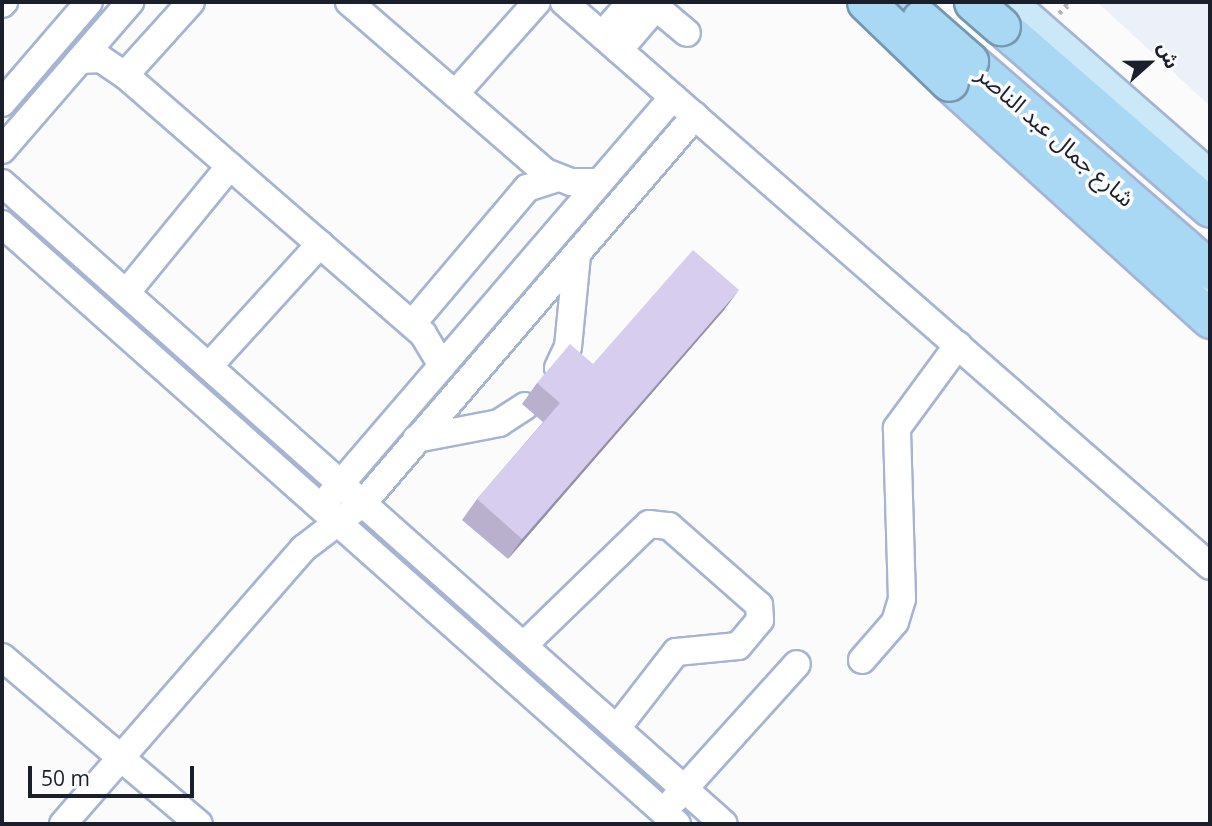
<!DOCTYPE html>
<meta charset="utf-8">
<style>
body{margin:0}
#map{position:relative;width:1212px;height:826px;overflow:hidden;background:#fbfbfb;font-family:"Open Sans","Noto Sans Arabic",sans-serif}
div>[style]{position:absolute}
.built>*{inset:0;background:#ecf0f8}
.path>*{height:4.5px;margin-top:-2.25px;transform-origin:0;background:repeating-linear-gradient(90deg,#b1b3b7 0 3.5px,transparent 0 8.5px)}
.roads{filter:drop-shadow(2px 0 #a6b4d3) drop-shadow(-2px 0 #a6b4d3) drop-shadow(0 2px #a6b4d3) drop-shadow(0 -2px #a6b4d3)}
.minor>*{height:26px;margin:-13px;padding:0 13px;transform-origin:13px;border-radius:13px;background:#fff}
.major>*{height:32px;margin:-16px;padding:0 16px;transform-origin:16px;border-radius:16px;background:#cbe8f8}
.highway>*{height:37px;margin:-18.5px;padding:0 18.5px;transform-origin:18.5px;border-radius:18.5px;background:#a9d8f4}
.bridges{filter:drop-shadow(2px 0 #7797ae) drop-shadow(-2px 0 #7797ae) drop-shadow(0 2px #7797ae) drop-shadow(0 -2px #7797ae)}
.highway-bridge>*{height:37px;margin:-18.5px;padding:0 18.5px;transform-origin:18.5px;border-radius:18.5px;background:#a9d8f4}
.wall>*{inset:0;background:#b9b0ce}
.shaded-wall>*{inset:0;background:#9690a7}
.building>*{inset:0;background:#d7cdef}
span{translate:-50% -50%;white-space:nowrap;text-align:center;line-height:1.15;-webkit-text-stroke:7px #fbfbfb;paint-order:stroke}
.street-label{font-size:23px;color:#1a1f2b}
.frame{position:absolute;inset:0;border:4px solid #1a1f2b;pointer-events:none}
.north{position:absolute;left:1114px;top:28px;width:70px;height:70px;-webkit-text-stroke:5px #fbfbfb;paint-order:stroke;rotate:69deg;font-size:19px;font-weight:700;line-height:28px;text-align:center;color:#1a1f2b}
.north::after{content:'';display:block;margin:auto;width:24px;height:32px;background:#1a1f2b;clip-path:polygon(50% 0,100% 100%,50% 72%,0 100%)}
.scale{position:absolute;left:28px;top:766px;width:166px;height:32px;box-sizing:border-box;border:4px solid #1a1f2b;border-top:0;padding-left:9px;font-size:21px;line-height:24px;white-space:nowrap;color:#1a1f2b;-webkit-text-stroke:5px #fbfbfb;paint-order:stroke}
</style>
<div id="map">
<div class="built">
<div style="clip-path:polygon(1097px 2px,1210px 2px,1210px 106px)"></div>
</div>
<div class="path">
<div style="left:1059px;top:13px;width:11px;rotate:-41deg"></div>
<div style="left:1067px;top:6px;width:6px;rotate:-135deg"></div>
</div>
<div class="roads">
<div class="minor">
<div style="left:349px;top:2px;width:259px;rotate:40.9deg"></div>
<div style="left:545px;top:172px;width:28px;rotate:21deg"></div>
<div style="left:571px;top:182px;width:27px"></div>
<div style="left:564px;top:2px;width:858px;rotate:41.12deg"></div>
<div style="left:650px;top:2px;width:48px;rotate:40deg"></div>
<div style="left:2px;top:4px;width:3px;rotate:-45deg"></div>
<div style="left:602px;top:35px;width:44px;rotate:-48.7deg"></div>
<div style="left:619px;top:50px;width:57px;rotate:-49.3deg"></div>
<div style="left:80px;top:60px;width:21px;rotate:-3deg"></div>
<div style="left:101px;top:59px;width:29px;rotate:34deg"></div>
<div style="left:125px;top:75px;width:395px;rotate:41deg"></div>
<div style="left:423px;top:334px;width:37px;rotate:59deg"></div>
<div style="left:125px;top:75px;width:98px;rotate:-47.9deg"></div>
<div style="left:455px;top:94px;width:123px;rotate:-48.3deg"></div>
<div style="left:2px;top:103px;width:133px;rotate:-49.3deg"></div>
<div style="left:2px;top:150px;width:196px;rotate:-49.1deg"></div>
<div style="left:2px;top:183px;width:965px;rotate:41.6deg"></div>
<div style="left:2px;top:224px;width:903px;rotate:41.63deg"></div>
<div style="left:126px;top:293px;width:164px;rotate:-50.7deg"></div>
<div style="left:412px;top:324px;width:178px;rotate:-49.8deg"></div>
<div style="left:527px;top:188px;width:32px;rotate:-18deg"></div>
<div style="left:209px;top:366px;width:165px;rotate:-47.7deg"></div>
<div style="left:558px;top:368px;width:23px;rotate:-65deg"></div>
<div style="left:568px;top:347px;width:92px;rotate:-84.4deg"></div>
<div style="left:416px;top:439px;width:85px;rotate:-10.9deg"></div>
<div style="left:499px;top:423px;width:31px;rotate:-33deg"></div>
<div style="left:330px;top:496px;width:526px;rotate:-49.32deg"></div>
<div style="left:524px;top:645px;width:174px;rotate:-44.1deg"></div>
<div style="left:649px;top:524px;width:20px;rotate:6deg"></div>
<div style="left:669px;top:526px;width:120px;rotate:41.3deg"></div>
<div style="left:759px;top:605px;width:15px;rotate:86deg"></div>
<div style="left:760px;top:620px;width:34px;rotate:130deg"></div>
<div style="left:738px;top:646px;width:62px;rotate:174.5deg"></div>
<div style="left:676px;top:652px;width:96px;rotate:127.8deg"></div>
<div style="left:2px;top:657px;width:258px;rotate:40.3deg"></div>
<div style="left:862px;top:660px;width:50px;rotate:-49deg"></div>
<div style="left:895px;top:622px;width:24px;rotate:-73deg"></div>
<div style="left:902px;top:599px;width:171px;rotate:-91.7deg"></div>
<div style="left:897px;top:428px;width:103px;rotate:-53.7deg"></div>
<div style="left:674px;top:800px;width:183px;rotate:-47.9deg"></div>
<div style="left:63px;top:824px;width:366px;rotate:-48.9deg"></div>
<div style="left:304px;top:548px;width:74px;rotate:-37.3deg"></div>
<div style="left:363px;top:503px;width:510px;rotate:-49.37deg"></div>
</div>
<div class="major">
<div style="left:1010px;top:2px;width:266px;rotate:41.2deg"></div>
<div style="left:1173px;top:260px;width:49px;rotate:40.9deg"></div>
</div>
<div class="highway">
<div style="left:901px;top:2px;width:26px;rotate:40deg"></div>
<div style="left:1001px;top:26px;width:277px;rotate:41deg"></div>
<div style="left:969px;top:61px;width:319px;rotate:40.9deg"></div>
<div style="left:949px;top:82px;width:353px;rotate:42.2deg"></div>
</div>
</div>
<div class="bridges">
<div class="highway-bridge">
<div style="left:866px;top:2px;width:115px;rotate:43.9deg"></div>
<div style="left:973px;top:2px;width:37px;rotate:41deg"></div>
<div style="left:921px;top:19px;width:64px;rotate:41.2deg"></div>
</div>
</div>
<div class="wall">
<div style="clip-path:polygon(724px 310px,508px 559px,462px 520px,477px 499px,543px 422px,522px 404px,537px 383px,593px 364px)"></div>
</div>
<div class="shaded-wall">
<div style="clip-path:polygon(739px 290px,724px 310px,508px 559px,522px 539px)"></div>
</div>
<div class="building">
<div style="clip-path:polygon(693px 250px,739px 290px,522px 539px,477px 499px,560px 403px,537px 383px,570px 344px,593px 364px)"></div>
</div>
<div class="street-label">
<span style="left:1056px;top:136px;rotate:41deg">شارع جمال عبد الناصر</span>
</div>
<div class="frame"></div>
<div class="north">ش</div>
<div class="scale">50 m</div>
</div>
